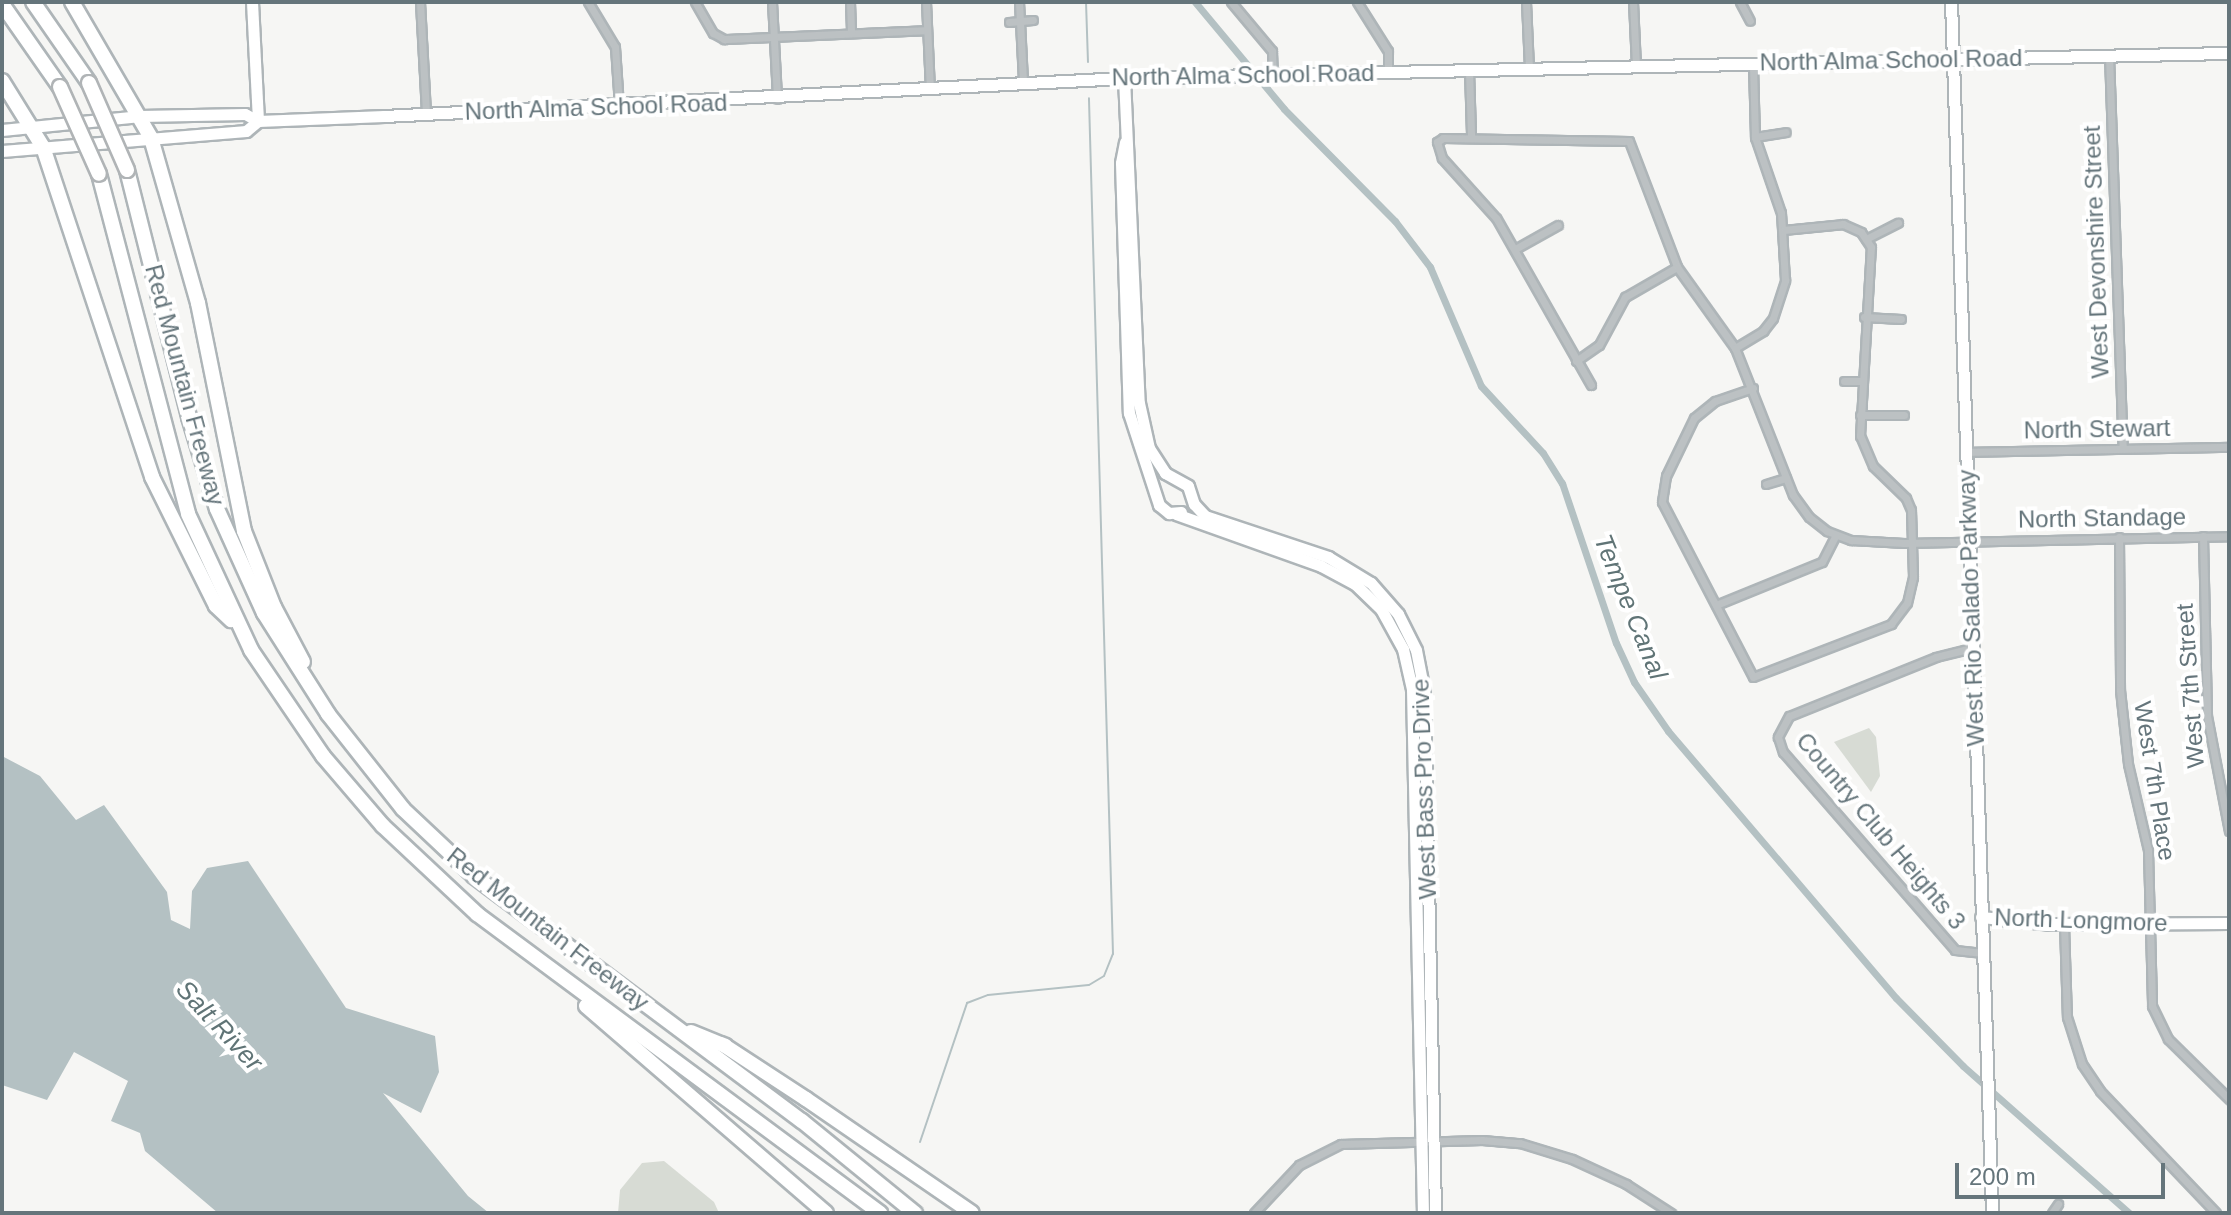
<!DOCTYPE html>
<style>
body{margin:0}
#map{position:relative;width:2231px;height:1215px;overflow:hidden;background:#f6f6f4;font-family:Arial,sans-serif}
div>[style]{position:absolute}
.green>*{inset:0;background:#d7dbd4}
.water>*{inset:0;background:#b4c1c3}
.stream>*{height:2px;margin:-1px;padding:0 1px;transform-origin:1px;border-radius:1px;background:#b4c1c3}
.canal>*{height:7px;margin:-3.5px;padding:0 3.5px;transform-origin:3.5px;border-radius:3.5px;background:#b4c1c3}
.roads{filter:drop-shadow(2px 0 #aeb5b8) drop-shadow(-2px 0 #aeb5b8) drop-shadow(0 2px #aeb5b8) drop-shadow(0 -2px #aeb5b8)}
.street>*{height:7px;margin:-3.5px;padding:0 3.5px;transform-origin:3.5px;border-radius:3.5px;background:#bcc1c3}
.secondary>*{height:11px;margin:-5.5px;padding:0 5.5px;transform-origin:5.5px;border-radius:5.5px;background:#fff}
.highway>*{height:14px;margin:-7px;padding:0 7px;transform-origin:7px;border-radius:7px;background:#fff}
.bridges{filter:drop-shadow(2px 0 #b0b4b6) drop-shadow(-2px 0 #b0b4b6) drop-shadow(0 2px #b0b4b6) drop-shadow(0 -2px #b0b4b6)}
.highway-bridge>*{height:14px;margin:-7px;padding:0 7px;transform-origin:7px;border-radius:7px;background:#fff}
span{translate:-50% -50%;white-space:nowrap;text-align:center;line-height:1.15;-webkit-text-stroke:8px #fff;paint-order:stroke}
.street-label{font-size:24px;color:#65757b}
.water-label{font-size:26px;color:#607476;font-style:italic}
.frame{position:absolute;inset:0;border:4px solid #65757b;pointer-events:none}
.scale{position:absolute;left:1955px;top:1163px;width:210px;height:36px;box-sizing:border-box;border:4px solid #65757b;border-top:0;padding-left:10px;font-size:24px;line-height:28px;white-space:nowrap;color:#65757b;-webkit-text-stroke:6px #fff;paint-order:stroke}
</style>
<div id="map">
<div class="green">
<div style="clip-path:polygon(1869px 728px,1876px 737px,1880px 776px,1871px 792px,1834px 742px)"></div>
<div style="clip-path:polygon(664px 1161px,714px 1202px,719px 1213px,618px 1213px,620px 1190px,642px 1163px)"></div>
</div>
<div class="water">
<div style="clip-path:polygon(2px 756px,40px 776px,76px 820px,104px 805px,167px 892px,171px 920px,190px 929px,192px 891px,207px 868px,248px 861px,346px 1008px,435px 1036px,439px 1072px,421px 1113px,383px 1093px,468px 1196px,489px 1213px,218px 1213px,145px 1151px,140px 1133px,111px 1121px,128px 1081px,74px 1052px,47px 1100px,2px 1085px)"></div>
</div>
<div class="stream">
<div style="left:1086px;top:2px;width:60px;rotate:88.1deg"></div>
<div style="left:920px;top:1142px;width:147px;rotate:-71.3deg"></div>
<div style="left:967px;top:1003px;width:22px;rotate:-21deg"></div>
<div style="left:988px;top:995px;width:101px;rotate:-5.7deg"></div>
<div style="left:1089px;top:985px;width:17px;rotate:-31deg"></div>
<div style="left:1104px;top:976px;width:24px;rotate:-68deg"></div>
<div style="left:1113px;top:954px;width:856px;rotate:-91.61deg"></div>
</div>
<div class="canal">
<div style="left:1195px;top:2px;width:139px;rotate:50.2deg"></div>
<div style="left:1284px;top:109px;width:158px;rotate:45.3deg"></div>
<div style="left:1395px;top:221px;width:58px;rotate:52.7deg"></div>
<div style="left:1430px;top:267px;width:129px;rotate:66.8deg"></div>
<div style="left:1481px;top:386px;width:91px;rotate:47.2deg"></div>
<div style="left:1543px;top:453px;width:36px;rotate:58deg"></div>
<div style="left:1562px;top:483px;width:169px;rotate:71.4deg"></div>
<div style="left:1616px;top:643px;width:43px;rotate:65.2deg"></div>
<div style="left:1634px;top:682px;width:60px;rotate:55.2deg"></div>
<div style="left:1668px;top:731px;width:351px;rotate:49.5deg"></div>
<div style="left:1896px;top:998px;width:95px;rotate:45.4deg"></div>
<div style="left:1963px;top:1066px;width:222px;rotate:41.5deg"></div>
</div>
<div class="roads">
<div class="street">
<div style="left:420px;top:2px;width:112px;rotate:86.9deg"></div>
<div style="left:588px;top:2px;width:52px;rotate:59deg"></div>
<div style="left:615px;top:47px;width:59px;rotate:86.1deg"></div>
<div style="left:695px;top:2px;width:36px;rotate:60deg"></div>
<div style="left:713px;top:33px;width:13px;rotate:29deg"></div>
<div style="left:724px;top:39px;width:203px;rotate:-2.5deg"></div>
<div style="left:772px;top:2px;width:97px;rotate:87deg"></div>
<div style="left:850px;top:2px;width:31px;rotate:88deg"></div>
<div style="left:926px;top:2px;width:87px;rotate:87.4deg"></div>
<div style="left:1019px;top:2px;width:80px;rotate:87.1deg"></div>
<div style="left:1231px;top:2px;width:64px;rotate:50.1deg"></div>
<div style="left:1272px;top:51px;width:23px;rotate:88deg"></div>
<div style="left:1357px;top:2px;width:58px;rotate:57.7deg"></div>
<div style="left:1388px;top:51px;width:20px;rotate:90deg"></div>
<div style="left:1526px;top:2px;width:66px;rotate:87.4deg"></div>
<div style="left:1633px;top:2px;width:64px;rotate:87.3deg"></div>
<div style="left:1740px;top:2px;width:21px;rotate:62deg"></div>
<div style="left:1009px;top:22px;width:24px;rotate:-5deg"></div>
<div style="left:2109px;top:55px;width:393px;rotate:88deg"></div>
<div style="left:1469px;top:70px;width:65px;rotate:88.2deg"></div>
<div style="left:1755px;top:137px;width:31px;rotate:-9deg"></div>
<div style="left:1866px;top:239px;width:36px;rotate:-27deg"></div>
<div style="left:1515px;top:249px;width:49px;rotate:-29.2deg"></div>
<div style="left:1864px;top:317px;width:37px;rotate:3deg"></div>
<div style="left:1735px;top:348px;width:33px;rotate:-31deg"></div>
<div style="left:1763px;top:331px;width:16px;rotate:-52deg"></div>
<div style="left:1773px;top:318px;width:40px;rotate:-72deg"></div>
<div style="left:1785px;top:280px;width:67px;rotate:-93.4deg"></div>
<div style="left:1781px;top:213px;width:80px;rotate:-108.9deg"></div>
<div style="left:1755px;top:137px;width:73px;rotate:-91.6deg"></div>
<div style="left:1576px;top:361px;width:28px;rotate:-35deg"></div>
<div style="left:1599px;top:345px;width:55px;rotate:-61.6deg"></div>
<div style="left:1625px;top:297px;width:60px;rotate:-30deg"></div>
<div style="left:1844px;top:381px;width:16px"></div>
<div style="left:1591px;top:385px;width:192px;rotate:-119.6deg"></div>
<div style="left:1496px;top:218px;width:81px;rotate:-132deg"></div>
<div style="left:1442px;top:158px;width:17px;rotate:-107deg"></div>
<div style="left:1437px;top:142px;width:7px;rotate:-34deg"></div>
<div style="left:1443px;top:138px;width:186px;rotate:0.9deg"></div>
<div style="left:1629px;top:141px;width:135px;rotate:69.1deg"></div>
<div style="left:1677px;top:267px;width:100px;rotate:54.4deg"></div>
<div style="left:1735px;top:348px;width:158px;rotate:68.5deg"></div>
<div style="left:1793px;top:495px;width:27px;rotate:54deg"></div>
<div style="left:1809px;top:517px;width:23px;rotate:38deg"></div>
<div style="left:1827px;top:531px;width:26px;rotate:21deg"></div>
<div style="left:1851px;top:540px;width:53px;rotate:3.2deg"></div>
<div style="left:1904px;top:543px;width:325px;rotate:-1.2deg"></div>
<div style="left:1753px;top:388px;width:40px;rotate:161.1deg"></div>
<div style="left:1715px;top:401px;width:27px;rotate:141deg"></div>
<div style="left:1694px;top:418px;width:64px;rotate:115.8deg"></div>
<div style="left:1666px;top:476px;width:26px;rotate:99deg"></div>
<div style="left:1662px;top:502px;width:197px;rotate:62.5deg"></div>
<div style="left:1753px;top:677px;width:148px;rotate:-21deg"></div>
<div style="left:1891px;top:624px;width:26px;rotate:-53deg"></div>
<div style="left:1907px;top:603px;width:27px;rotate:-77deg"></div>
<div style="left:1913px;top:577px;width:67px;rotate:-91.7deg"></div>
<div style="left:1911px;top:510px;width:13px;rotate:-113deg"></div>
<div style="left:1906px;top:498px;width:46px;rotate:-135.9deg"></div>
<div style="left:1873px;top:466px;width:33px;rotate:-113deg"></div>
<div style="left:1860px;top:436px;width:189px;rotate:-86.7deg"></div>
<div style="left:1871px;top:247px;width:18px;rotate:-124deg"></div>
<div style="left:1861px;top:232px;width:20px;rotate:-156deg"></div>
<div style="left:1843px;top:224px;width:59px;rotate:174.2deg"></div>
<div style="left:1860px;top:415px;width:44px"></div>
<div style="left:1965px;top:452px;width:264px;rotate:-1.1deg"></div>
<div style="left:1766px;top:484px;width:21px;rotate:-17deg"></div>
<div style="left:2203px;top:536px;width:180px;rotate:88.7deg"></div>
<div style="left:2207px;top:716px;width:117px;rotate:79.2deg"></div>
<div style="left:2119px;top:537px;width:153px;rotate:89.6deg"></div>
<div style="left:2120px;top:690px;width:74px;rotate:83.8deg"></div>
<div style="left:2128px;top:764px;width:88px;rotate:76.9deg"></div>
<div style="left:2148px;top:850px;width:156px;rotate:88.5deg"></div>
<div style="left:2152px;top:1006px;width:37px;rotate:64deg"></div>
<div style="left:2168px;top:1039px;width:86px;rotate:44.5deg"></div>
<div style="left:1716px;top:605px;width:114px;rotate:-22.1deg"></div>
<div style="left:1822px;top:562px;width:30px;rotate:-63deg"></div>
<div style="left:1972px;top:648px;width:37px;rotate:166deg"></div>
<div style="left:1936px;top:657px;width:158px;rotate:158.1deg"></div>
<div style="left:1789px;top:716px;width:24px;rotate:118deg"></div>
<div style="left:1778px;top:737px;width:16px;rotate:72deg"></div>
<div style="left:1783px;top:752px;width:262px;rotate:49deg"></div>
<div style="left:1955px;top:950px;width:28px;rotate:6deg"></div>
<div style="left:2064px;top:924px;width:93px;rotate:88.2deg"></div>
<div style="left:2067px;top:1017px;width:49px;rotate:72.3deg"></div>
<div style="left:2082px;top:1064px;width:32px;rotate:56deg"></div>
<div style="left:2100px;top:1091px;width:168px;rotate:46.4deg"></div>
<div style="left:1254px;top:1213px;width:66px;rotate:-46.8deg"></div>
<div style="left:1299px;top:1165px;width:47px;rotate:-26.6deg"></div>
<div style="left:1341px;top:1144px;width:141px;rotate:-1.6deg"></div>
<div style="left:1482px;top:1140px;width:38px;rotate:5deg"></div>
<div style="left:1520px;top:1143px;width:54px;rotate:17.1deg"></div>
<div style="left:1572px;top:1159px;width:60px;rotate:24.8deg"></div>
<div style="left:1626px;top:1184px;width:54px;rotate:32.8deg"></div>
<div style="left:2052px;top:1213px;width:11px;rotate:-56deg"></div>
</div>
<div class="secondary">
<div style="left:252px;top:2px;width:119px;rotate:87.1deg"></div>
<div style="left:1951px;top:2px;width:1212px;rotate:88.06deg"></div>
<div style="left:1124px;top:78px;width:325px;rotate:87.4deg"></div>
<div style="left:1139px;top:403px;width:46px;rotate:77.5deg"></div>
<div style="left:1149px;top:448px;width:30px;rotate:57deg"></div>
<div style="left:1165px;top:473px;width:26px;rotate:29deg"></div>
<div style="left:1188px;top:486px;width:19px;rotate:72deg"></div>
<div style="left:1194px;top:504px;width:16px;rotate:47deg"></div>
<div style="left:1205px;top:516px;width:130px;rotate:18.4deg"></div>
<div style="left:1328px;top:557px;width:50px;rotate:31.2deg"></div>
<div style="left:1371px;top:583px;width:41px;rotate:48.9deg"></div>
<div style="left:1398px;top:614px;width:40px;rotate:63.4deg"></div>
<div style="left:1416px;top:650px;width:42px;rotate:79deg"></div>
<div style="left:1424px;top:691px;width:522px;rotate:88.79deg"></div>
<div style="left:2px;top:130px;width:139px;rotate:-5.8deg"></div>
<div style="left:140px;top:116px;width:105px;rotate:-1.1deg"></div>
<div style="left:245px;top:114px;width:15px;rotate:28deg"></div>
<div style="left:258px;top:121px;width:126px;rotate:-2.3deg"></div>
<div style="left:384px;top:116px;width:741px;rotate:-2.94deg"></div>
<div style="left:1124px;top:78px;width:1105px;rotate:-1.3deg"></div>
<div style="left:1125px;top:142px;width:21px;rotate:101deg"></div>
<div style="left:1121px;top:163px;width:250px;rotate:88.2deg"></div>
<div style="left:1129px;top:413px;width:97px;rotate:71.9deg"></div>
<div style="left:1159px;top:505px;width:13px;rotate:39deg"></div>
<div style="left:1169px;top:513px;width:12px;rotate:-5deg"></div>
<div style="left:2px;top:151px;width:245px;rotate:-4.7deg"></div>
<div style="left:246px;top:131px;width:16px;rotate:-40deg"></div>
<div style="left:1176px;top:514px;width:154px;rotate:19.7deg"></div>
<div style="left:1321px;top:566px;width:38px;rotate:28deg"></div>
<div style="left:1355px;top:584px;width:36px;rotate:44deg"></div>
<div style="left:1381px;top:609px;width:46px;rotate:61.2deg"></div>
<div style="left:1403px;top:649px;width:41px;rotate:77.3deg"></div>
<div style="left:1412px;top:689px;width:524px;rotate:88.8deg"></div>
<div style="left:1981px;top:917px;width:71px;rotate:5.6deg"></div>
<div style="left:2052px;top:924px;width:177px;rotate:-0.3deg"></div>
</div>
<div class="highway">
<div style="left:33px;top:2px;width:98px;rotate:55.3deg"></div>
<div style="left:72px;top:2px;width:157px;rotate:59.8deg"></div>
<div style="left:151px;top:138px;width:172px;rotate:74.1deg"></div>
<div style="left:198px;top:303px;width:233px;rotate:78.6deg"></div>
<div style="left:244px;top:531px;width:82px;rotate:68.5deg"></div>
<div style="left:274px;top:607px;width:62px;rotate:62.2deg"></div>
<div style="left:2px;top:4px;width:101px;rotate:55.1deg"></div>
<div style="left:2px;top:81px;width:78px;rotate:58.2deg"></div>
<div style="left:43px;top:147px;width:348px;rotate:71.7deg"></div>
<div style="left:152px;top:477px;width:144px;rotate:63.6deg"></div>
<div style="left:216px;top:606px;width:21px;rotate:43deg"></div>
<div style="left:127px;top:170px;width:255px;rotate:75.9deg"></div>
<div style="left:189px;top:417px;width:96px;rotate:73.1deg"></div>
<div style="left:217px;top:509px;width:114px;rotate:65.7deg"></div>
<div style="left:264px;top:613px;width:120px;rotate:57.6deg"></div>
<div style="left:328px;top:714px;width:121px;rotate:51.7deg"></div>
<div style="left:403px;top:809px;width:98px;rotate:43.3deg"></div>
<div style="left:474px;top:876px;width:409px;rotate:36.8deg"></div>
<div style="left:802px;top:1121px;width:146px;rotate:39.2deg"></div>
<div style="left:99px;top:174px;width:351px;rotate:75.3deg"></div>
<div style="left:188px;top:514px;width:150px;rotate:65.1deg"></div>
<div style="left:251px;top:650px;width:128px;rotate:55.8deg"></div>
<div style="left:323px;top:756px;width:92px;rotate:49.4deg"></div>
<div style="left:383px;top:826px;width:129px;rotate:43.1deg"></div>
<div style="left:477px;top:914px;width:502px;rotate:36.57deg"></div>
<div style="left:586px;top:1006px;width:317px;rotate:40.8deg"></div>
<div style="left:691px;top:1032px;width:37px;rotate:22deg"></div>
<div style="left:725px;top:1046px;width:97px;rotate:33.2deg"></div>
<div style="left:806px;top:1099px;width:201px;rotate:34.5deg"></div>
</div>
</div>
<div class="bridges">
<div class="highway-bridge">
<div style="left:89px;top:83px;width:95px;rotate:66.4deg"></div>
<div style="left:60px;top:87px;width:95px;rotate:65.9deg"></div>
</div>
</div>
<div class="street-label">
<span style="left:1891px;top:60px;rotate:-1deg">North Alma School Road</span>
<span style="left:1243px;top:75px;rotate:-1deg">North Alma School Road</span>
<span style="left:596px;top:107px;rotate:-2deg">North Alma School Road</span>
<span style="left:2096px;top:252px;rotate:-92deg">West Devonshire Street</span>
<span style="left:185px;top:385px;rotate:75deg">Red Mountain Freeway</span>
<span style="left:2097px;top:429px;rotate:-1deg">North Stewart</span>
<span style="left:2102px;top:518px;rotate:-1deg">North Standage</span>
<span style="left:1971px;top:608px;rotate:-92deg">West Rio Salado Parkway</span>
<span style="left:2190px;top:686px;rotate:-94deg">West 7th Street</span>
<span style="left:2155px;top:781px;rotate:81deg">West 7th Place</span>
<span style="left:1424px;top:789px;rotate:-92deg">West Bass Pro Drive</span>
<span style="left:1881px;top:831px;rotate:50deg">Country Club Heights 3</span>
<span style="left:2081px;top:920px;rotate:2deg">North Longmore</span>
<span style="left:548px;top:929px;rotate:38deg">Red Mountain Freeway</span>
</div>
<div class="water-label">
<span style="left:1630px;top:607px;rotate:68deg">Tempe Canal</span>
<span style="left:219px;top:1026px;rotate:47deg">Salt River</span>
</div>
<div class="frame"></div>
<div class="scale">200 m</div>
</div>
